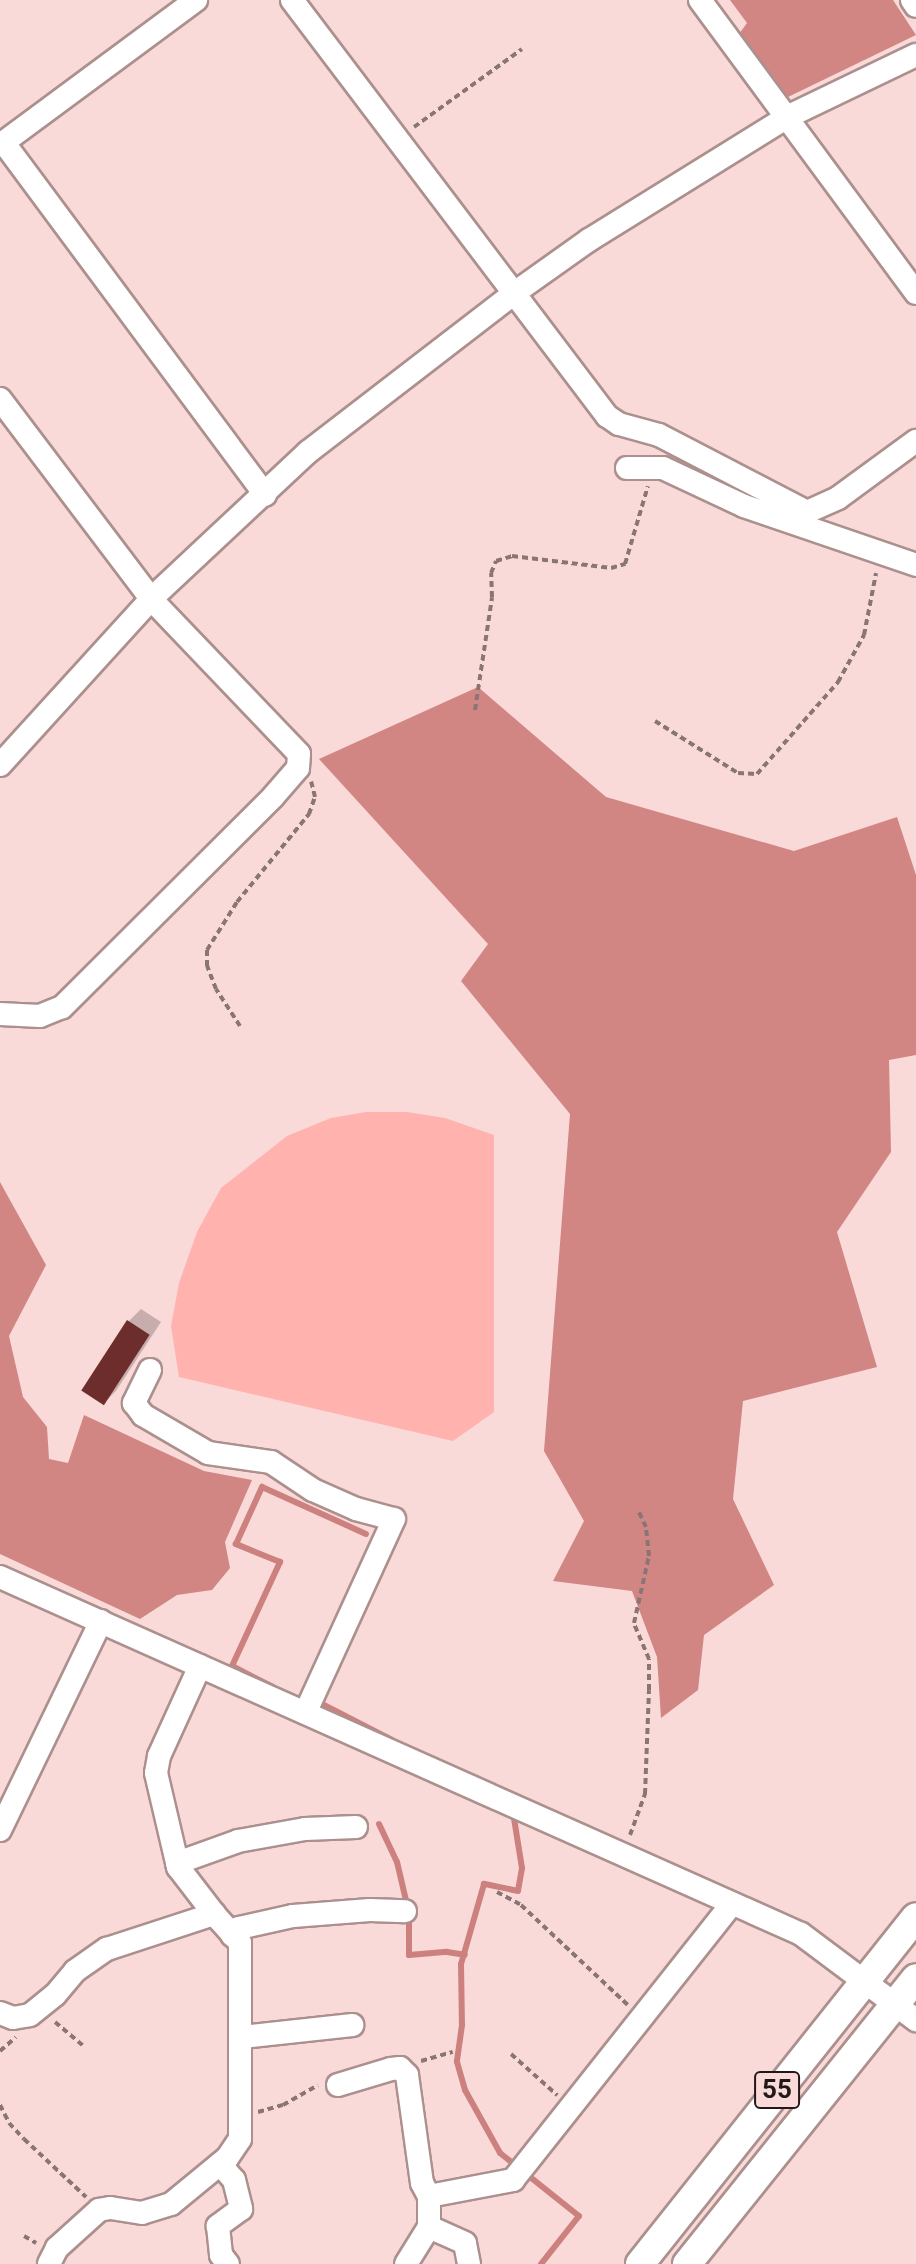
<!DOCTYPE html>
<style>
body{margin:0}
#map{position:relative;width:916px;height:2264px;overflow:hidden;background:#f9dad8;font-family:Roboto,sans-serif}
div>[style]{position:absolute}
.green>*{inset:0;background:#ffb2ae}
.forest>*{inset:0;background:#d18683}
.shadow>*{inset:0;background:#0003}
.stream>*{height:6px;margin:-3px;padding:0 3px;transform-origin:3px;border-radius:3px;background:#cc817e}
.building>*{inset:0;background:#6e2d2d;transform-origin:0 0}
.path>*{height:4px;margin-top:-2px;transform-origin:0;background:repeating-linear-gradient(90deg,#897574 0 6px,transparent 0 10px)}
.roads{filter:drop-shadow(2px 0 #ac908e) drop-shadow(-2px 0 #ac908e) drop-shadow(0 2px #ac908e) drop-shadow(0 -2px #ac908e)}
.minor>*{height:22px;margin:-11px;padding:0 11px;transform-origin:11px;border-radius:11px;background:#fff}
.major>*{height:28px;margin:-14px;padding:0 14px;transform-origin:14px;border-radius:14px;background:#fff}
span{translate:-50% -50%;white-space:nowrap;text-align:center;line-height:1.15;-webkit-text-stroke:8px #f9dad8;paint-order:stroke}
.shield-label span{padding:2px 6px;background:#f9dad8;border:2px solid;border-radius:6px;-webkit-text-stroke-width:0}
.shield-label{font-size:26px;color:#221817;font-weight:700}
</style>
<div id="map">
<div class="green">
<div style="clip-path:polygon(366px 1112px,407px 1112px,445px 1118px,494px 1135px,494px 1412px,453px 1441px,179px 1377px,171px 1326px,179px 1283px,197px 1232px,221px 1188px,287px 1136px,331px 1118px)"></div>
</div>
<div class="forest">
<div style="clip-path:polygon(730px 0,893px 0,916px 35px,788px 97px,739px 34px,747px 23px)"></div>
<div style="clip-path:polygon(478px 687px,606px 797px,794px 851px,897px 817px,916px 875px,916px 1055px,889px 1060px,891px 1152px,837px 1232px,877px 1367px,743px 1401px,733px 1499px,774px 1585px,704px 1635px,698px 1690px,661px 1718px,657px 1657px,632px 1591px,553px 1581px,584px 1521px,544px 1451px,570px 1114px,461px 981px,488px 944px,319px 759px)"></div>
<div style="clip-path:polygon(0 1182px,46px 1265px,9px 1336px,23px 1397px,47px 1427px,49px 1459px,68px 1463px,84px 1415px,204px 1471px,252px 1480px,225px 1542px,230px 1568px,212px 1590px,177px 1595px,140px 1619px,0 1554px)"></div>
</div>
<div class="shadow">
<div style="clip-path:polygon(141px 1309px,161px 1322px,116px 1391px,104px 1403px,84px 1390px,129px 1321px)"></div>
</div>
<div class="stream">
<div style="left:273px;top:1687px;width:46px;rotate:-152.9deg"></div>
<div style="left:232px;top:1666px;width:115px;rotate:-65.2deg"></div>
<div style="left:280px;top:1562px;width:48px;rotate:-157.8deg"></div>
<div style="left:236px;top:1544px;width:63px;rotate:-65.5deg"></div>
<div style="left:262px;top:1487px;width:114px;rotate:24.3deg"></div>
<div style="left:320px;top:1703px;width:81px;rotate:27.2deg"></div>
<div style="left:513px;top:1812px;width:57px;rotate:80.9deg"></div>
<div style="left:522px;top:1868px;width:23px;rotate:100deg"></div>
<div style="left:518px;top:1891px;width:35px;rotate:-168deg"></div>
<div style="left:484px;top:1884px;width:83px;rotate:106deg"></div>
<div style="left:461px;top:1964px;width:61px;rotate:89.1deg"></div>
<div style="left:462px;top:2025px;width:37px;rotate:98deg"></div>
<div style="left:457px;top:2062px;width:29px;rotate:74deg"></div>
<div style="left:465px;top:2090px;width:72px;rotate:60.9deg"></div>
<div style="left:500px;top:2153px;width:101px;rotate:38.6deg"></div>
<div style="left:579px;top:2216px;width:61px;rotate:128.4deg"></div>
<div style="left:379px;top:1824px;width:42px;rotate:64.7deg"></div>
<div style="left:397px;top:1862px;width:52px;rotate:76.8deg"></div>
<div style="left:409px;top:1913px;width:42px;rotate:90deg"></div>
<div style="left:409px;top:1955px;width:38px;rotate:-5deg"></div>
<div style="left:447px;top:1952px;width:18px;rotate:9deg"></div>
</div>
<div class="building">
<div style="left:127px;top:1320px;width:27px;height:84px;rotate:33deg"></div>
</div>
<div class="path">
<div style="left:414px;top:127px;width:133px;rotate:-35.8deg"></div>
<div style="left:475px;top:710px;width:114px;rotate:-81.4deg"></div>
<div style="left:492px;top:597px;width:24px;rotate:-92deg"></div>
<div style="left:491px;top:573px;width:13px;rotate:-67deg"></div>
<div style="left:496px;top:561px;width:17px;rotate:-17deg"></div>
<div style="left:512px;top:556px;width:100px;rotate:6.9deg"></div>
<div style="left:611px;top:568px;width:15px;rotate:-16deg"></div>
<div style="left:625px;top:564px;width:81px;rotate:-73.6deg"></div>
<div style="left:655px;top:721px;width:98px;rotate:32.1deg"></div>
<div style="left:738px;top:773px;width:19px;rotate:3deg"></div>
<div style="left:757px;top:774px;width:123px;rotate:-48.6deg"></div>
<div style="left:838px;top:682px;width:54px;rotate:-61deg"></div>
<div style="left:864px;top:635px;width:63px;rotate:-79deg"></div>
<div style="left:240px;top:1026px;width:44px;rotate:-123deg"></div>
<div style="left:216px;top:989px;width:25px;rotate:-111deg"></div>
<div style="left:207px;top:966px;width:16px;rotate:-90deg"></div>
<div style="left:207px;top:950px;width:57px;rotate:-58deg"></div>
<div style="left:237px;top:902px;width:114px;rotate:-50.7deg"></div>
<div style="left:309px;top:814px;width:18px;rotate:-71deg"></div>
<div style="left:315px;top:797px;width:16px;rotate:-104deg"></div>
<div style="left:630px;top:1835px;width:44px;rotate:-69.9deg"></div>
<div style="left:645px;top:1794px;width:104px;rotate:-87.8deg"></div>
<div style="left:649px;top:1690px;width:31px;rotate:-90deg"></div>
<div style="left:649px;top:1659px;width:39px;rotate:-113deg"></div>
<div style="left:634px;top:1623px;width:69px;rotate:-77.4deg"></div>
<div style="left:649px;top:1556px;width:29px;rotate:-96deg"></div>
<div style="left:646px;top:1527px;width:19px;rotate:-115deg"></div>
<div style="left:497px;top:1892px;width:27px;rotate:28deg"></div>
<div style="left:521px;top:1905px;width:146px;rotate:43.1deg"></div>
<div style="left:55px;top:2022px;width:38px;rotate:40deg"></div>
<div style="left:0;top:2051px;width:21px;rotate:-41deg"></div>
<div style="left:511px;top:2054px;width:62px;rotate:41.7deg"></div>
<div style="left:421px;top:2061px;width:33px;rotate:-16deg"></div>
<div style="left:0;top:2105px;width:20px;rotate:63deg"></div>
<div style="left:9px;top:2123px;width:22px;rotate:47deg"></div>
<div style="left:24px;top:2139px;width:85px;rotate:43.1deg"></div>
<div style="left:258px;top:2112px;width:26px;rotate:-16deg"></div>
<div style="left:283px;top:2105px;width:40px;rotate:-29.7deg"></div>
<div style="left:24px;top:2236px;width:14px;rotate:30deg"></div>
</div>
<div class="roads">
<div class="minor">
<div style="left:292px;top:0;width:522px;rotate:52.87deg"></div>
<div style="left:607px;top:416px;width:14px;rotate:34deg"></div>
<div style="left:619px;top:424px;width:41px;rotate:15.4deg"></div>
<div style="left:659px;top:435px;width:167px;rotate:27.5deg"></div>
<div style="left:807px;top:512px;width:34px;rotate:-24deg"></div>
<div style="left:838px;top:498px;width:97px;rotate:-36.2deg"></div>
<div style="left:700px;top:0;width:364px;rotate:53.6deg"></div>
<div style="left:912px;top:0;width:7px;rotate:56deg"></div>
<div style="left:4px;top:143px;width:438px;rotate:53.4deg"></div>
<div style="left:0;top:145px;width:244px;rotate:-36.5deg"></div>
<div style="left:0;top:399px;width:251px;rotate:52.9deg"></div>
<div style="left:151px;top:599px;width:214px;rotate:46.3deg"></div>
<div style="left:299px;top:754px;width:14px;rotate:94deg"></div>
<div style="left:298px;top:768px;width:38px;rotate:131deg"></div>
<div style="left:273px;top:797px;width:298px;rotate:135.1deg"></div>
<div style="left:62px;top:1007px;width:24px;rotate:158deg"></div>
<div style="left:40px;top:1016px;width:40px;rotate:-177.1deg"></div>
<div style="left:627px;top:468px;width:36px"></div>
<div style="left:663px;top:468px;width:89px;rotate:25.1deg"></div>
<div style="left:744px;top:506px;width:182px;rotate:18.9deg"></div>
<div style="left:0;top:765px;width:224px;rotate:-47.7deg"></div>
<div style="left:151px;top:599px;width:215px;rotate:-43.1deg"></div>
<div style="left:308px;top:452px;width:259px;rotate:-37.6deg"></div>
<div style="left:513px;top:294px;width:93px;rotate:-35.4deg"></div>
<div style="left:589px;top:240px;width:233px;rotate:-31.8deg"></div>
<div style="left:787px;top:117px;width:143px;rotate:-25.7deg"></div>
<div style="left:150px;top:1370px;width:37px;rotate:116deg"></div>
<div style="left:134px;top:1403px;width:15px;rotate:53deg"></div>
<div style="left:143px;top:1415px;width:75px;rotate:30.3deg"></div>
<div style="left:208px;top:1453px;width:64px;rotate:8.1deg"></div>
<div style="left:271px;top:1462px;width:50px;rotate:33.7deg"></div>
<div style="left:313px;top:1490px;width:47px;rotate:23.8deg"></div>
<div style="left:356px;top:1509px;width:39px;rotate:15deg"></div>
<div style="left:394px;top:1519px;width:213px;rotate:114.6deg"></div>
<div style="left:0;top:1577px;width:877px;rotate:24.02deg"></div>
<div style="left:801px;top:1934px;width:144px;rotate:36.8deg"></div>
<div style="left:200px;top:1666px;width:99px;rotate:114.5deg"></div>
<div style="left:159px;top:1756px;width:17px;rotate:100deg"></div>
<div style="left:156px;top:1773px;width:97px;rotate:76.8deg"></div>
<div style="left:178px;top:1867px;width:59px;rotate:52.5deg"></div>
<div style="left:0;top:1830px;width:232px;rotate:-64.2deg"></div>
<div style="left:177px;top:1863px;width:65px;rotate:-19.8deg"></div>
<div style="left:238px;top:1841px;width:68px;rotate:-10.2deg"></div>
<div style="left:305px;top:1829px;width:51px;rotate:-2.2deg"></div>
<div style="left:232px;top:1935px;width:10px;rotate:-45deg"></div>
<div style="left:239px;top:1928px;width:55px;rotate:-12.5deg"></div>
<div style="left:293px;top:1916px;width:77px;rotate:-4.5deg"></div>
<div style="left:370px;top:1910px;width:35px;rotate:2deg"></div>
<div style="left:0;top:2013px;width:14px;rotate:21deg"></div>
<div style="left:13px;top:2018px;width:17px;rotate:-10deg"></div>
<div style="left:30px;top:2015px;width:32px;rotate:-39deg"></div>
<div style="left:55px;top:1995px;width:31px;rotate:-50deg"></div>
<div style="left:75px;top:1971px;width:39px;rotate:-35deg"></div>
<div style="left:107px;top:1949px;width:113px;rotate:-18.1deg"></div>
<div style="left:214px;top:1914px;width:39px;rotate:48deg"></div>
<div style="left:240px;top:1943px;width:196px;rotate:90deg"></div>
<div style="left:240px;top:2139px;width:23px;rotate:124deg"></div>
<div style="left:227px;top:2158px;width:72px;rotate:140.6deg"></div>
<div style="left:171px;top:2204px;width:30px;rotate:163deg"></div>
<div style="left:142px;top:2213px;width:32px;rotate:-171deg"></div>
<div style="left:110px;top:2208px;width:11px;rotate:170deg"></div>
<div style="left:99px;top:2210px;width:57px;rotate:137.9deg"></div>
<div style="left:57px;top:2248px;width:18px;rotate:117deg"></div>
<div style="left:242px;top:2037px;width:111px;rotate:-6.2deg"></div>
<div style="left:338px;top:2085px;width:55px;rotate:-16.8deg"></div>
<div style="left:391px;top:2069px;width:9px;rotate:-6deg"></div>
<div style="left:400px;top:2068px;width:10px;rotate:45deg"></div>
<div style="left:407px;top:2075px;width:109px;rotate:82.1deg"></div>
<div style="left:422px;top:2183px;width:15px;rotate:62deg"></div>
<div style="left:220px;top:2164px;width:21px;rotate:49deg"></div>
<div style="left:234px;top:2180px;width:30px;rotate:76deg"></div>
<div style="left:241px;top:2209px;width:29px;rotate:144deg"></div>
<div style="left:218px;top:2226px;width:29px;rotate:84deg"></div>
<div style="left:221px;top:2255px;width:11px;rotate:52deg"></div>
<div style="left:406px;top:2264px;width:44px;rotate:-58.1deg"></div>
<div style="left:469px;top:2264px;width:21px;rotate:-101deg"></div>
<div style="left:465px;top:2243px;width:39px;rotate:-156deg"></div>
<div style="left:429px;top:2227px;width:31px;rotate:-90deg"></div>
<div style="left:429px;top:2196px;width:86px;rotate:-10.8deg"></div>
<div style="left:513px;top:2180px;width:351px;rotate:-51.6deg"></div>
</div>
<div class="major">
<div style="left:640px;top:2264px;width:443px;rotate:-51.5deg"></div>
<div style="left:687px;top:2264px;width:366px;rotate:-51.3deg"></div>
</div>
</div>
<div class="shield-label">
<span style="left:777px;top:2090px">55</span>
</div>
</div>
